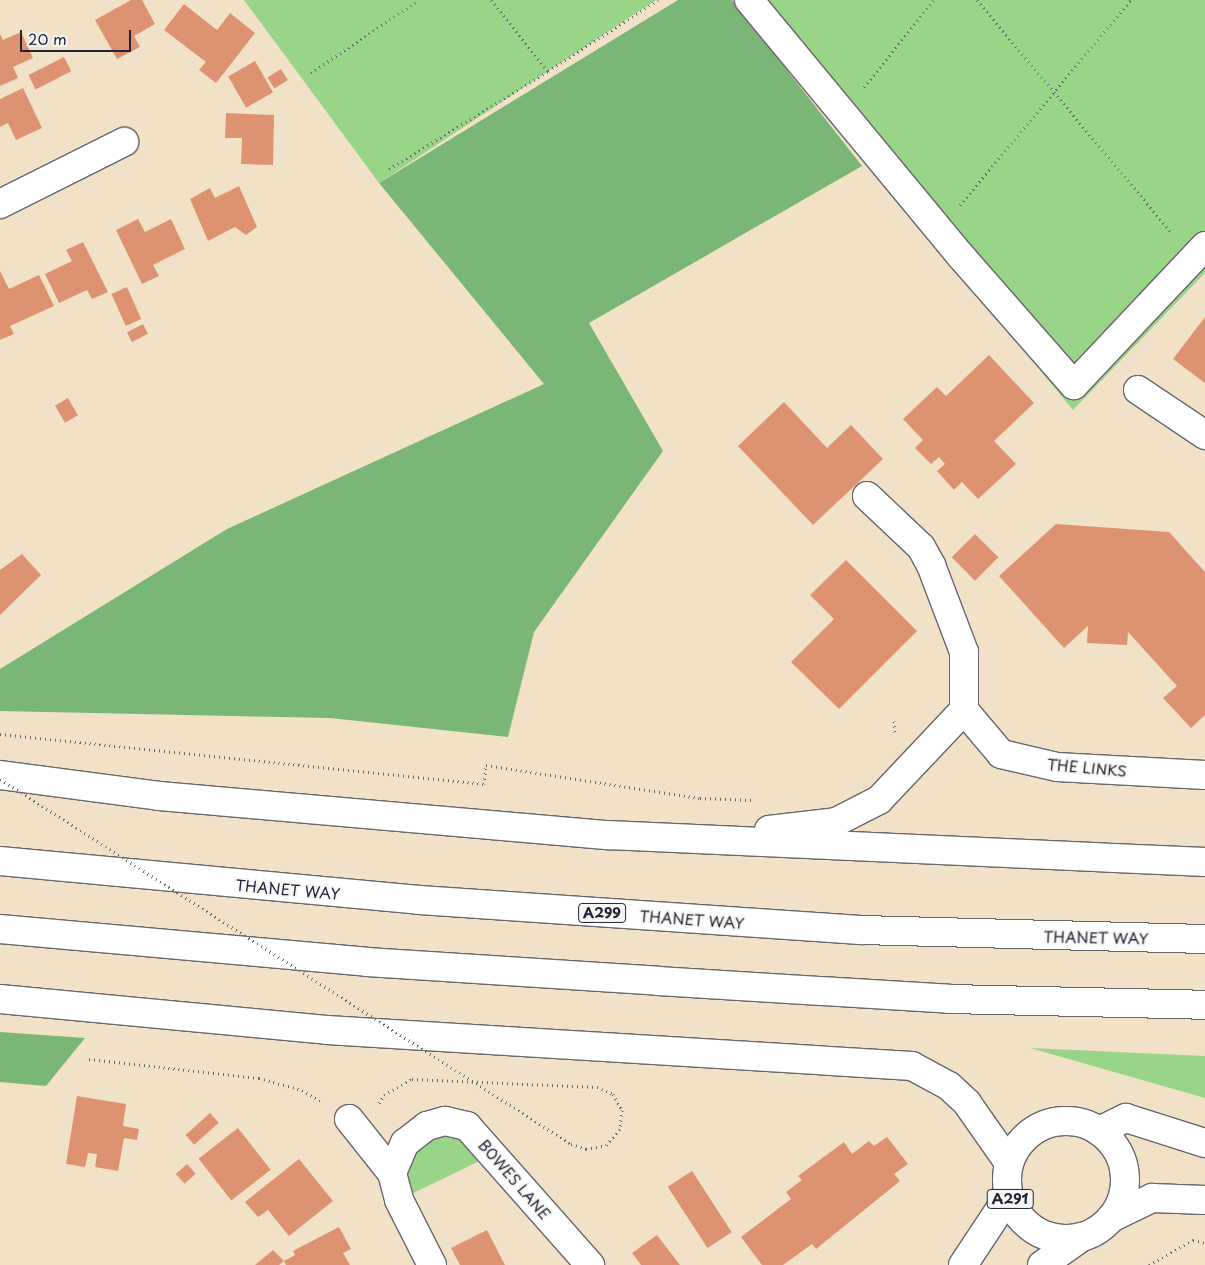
<!DOCTYPE html>
<style>
body{margin:0}
#map{position:relative;width:1205px;height:1265px;overflow:hidden;background:#f1e2c7;font-family:"Playpen Sans",sans-serif}
div>[style]{position:absolute}
.green>*{inset:0;background:#99d589}
.forest>*{inset:0;background:#7ab675}
.building>*{inset:0;background:#dd9371;transform-origin:0 0}
.path>*{height:3px;margin-top:-1.5px;transform-origin:0;background:repeating-linear-gradient(90deg,#6a656c 0 1px,transparent 0 5px)}
.roads{filter:drop-shadow(1px 0 #6a656c) drop-shadow(-1px 0 #6a656c) drop-shadow(0 1px #6a656c) drop-shadow(0 -1px #6a656c)}
.minor>*{height:28px;margin:-14px;padding:0 14px;transform-origin:14px;border-radius:14px;background:#fff}
.major>*{height:28px;margin:-14px;padding:0 14px;transform-origin:14px;border-radius:14px;background:#fff}
.major>.ring{margin:-14px;padding:0;box-sizing:content-box;background:none;border:28px solid #fff;border-radius:50%}
.highway>*{height:28px;margin:-14px;padding:0 14px;transform-origin:14px;border-radius:14px;background:#fff}
.path-bridge>*{height:3px;margin-top:-1.5px;transform-origin:0;background:repeating-linear-gradient(90deg,#6a656c 0 1px,transparent 0 5px)}
span{translate:-50% -50%;white-space:nowrap;text-align:center;line-height:1.15;-webkit-text-stroke:4.5px #f6f6f2;paint-order:stroke}
.shield-label span{padding:1px 4px;background:#f6f6f2;border:1px solid;border-radius:4px;-webkit-text-stroke-width:0}
.shield-label{font-size:14px;color:#22223b;font-weight:700}
.street-label{font-size:15px;color:#22223b}
.scale{position:absolute;left:20px;top:30px;width:111px;height:22px;box-sizing:border-box;border:2px solid #22223b;border-top:0;padding-left:6px;font-size:15px;line-height:18px;white-space:nowrap;color:#22223b;-webkit-text-stroke:4px #f6f6f2;paint-order:stroke}
</style>
<div id="map">
<div class="green">
<div style="clip-path:polygon(244px 0,656px 0,379px 183px)"></div>
<div style="clip-path:polygon(733px 0,1205px 0,1205px 273px,1073px 410px)"></div>
<div style="clip-path:polygon(1030px 1048px,1205px 1056px,1205px 1098px)"></div>
<div style="clip-path:polygon(445px 1121px,496px 1153px,399px 1200px,397px 1157px)"></div>
</div>
<div class="forest">
<div style="clip-path:polygon(678px 0,732px 0,862px 166px,589px 323px,663px 451px,534px 632px,508px 737px,330px 718px,0 711px,0 669px,227px 529px,544px 384px,379px 183px)"></div>
<div style="clip-path:polygon(0 1032px,85px 1038px,46px 1086px,0 1082px)"></div>
</div>
<div class="building">
<div style="clip-path:polygon(131px 0,142px 0,155px 24px,134px 36px,140px 47px,117px 59px,95px 20px)"></div>
<div style="clip-path:polygon(184px 4px,217px 30px,230px 13px,255px 33px,216px 83px,199px 70px,206px 62px,164px 30px)"></div>
<div style="clip-path:polygon(21px 32px,33px 58px,13px 67px,18px 78px,0 86px,0 34px,3px 40px)"></div>
<div style="left:64px;top:57px;width:16px;height:40px;rotate:63deg"></div>
<div style="left:255px;top:61px;width:36px;height:31px;rotate:60deg"></div>
<div style="left:281px;top:69px;width:13px;height:16px;rotate:58deg"></div>
<div style="clip-path:polygon(23px 88px,42px 128px,16px 140px,8px 123px,0 127px,0 99px)"></div>
<div style="clip-path:polygon(226px 113px,274px 115px,273px 165px,241px 164px,242px 138px,225px 138px)"></div>
<div style="clip-path:polygon(239px 186px,257px 227px,246px 235px,235px 227px,208px 241px,190px 199px,210px 188px,215px 198px)"></div>
<div style="clip-path:polygon(138px 219px,145px 232px,171px 219px,185px 249px,153px 265px,159px 276px,142px 284px,116px 230px)"></div>
<div style="clip-path:polygon(83px 242px,108px 292px,92px 299px,87px 290px,59px 303px,45px 274px,72px 261px,66px 250px)"></div>
<div style="clip-path:polygon(0 271px,9px 289px,39px 275px,54px 306px,10px 326px,14px 334px,0 340px)"></div>
<div style="left:127px;top:287px;width:35px;height:17px;rotate:66deg"></div>
<div style="clip-path:polygon(1205px 317px,1205px 383px,1173px 359px)"></div>
<div style="left:143px;top:324px;width:11px;height:18px;rotate:63deg"></div>
<div style="clip-path:polygon(989px 355px,1034px 403px,994px 441px,1016px 464px,978px 499px,962px 482px,954px 490px,937px 471px,945px 464px,939px 457px,931px 464px,915px 448px,923px 440px,903px 419px,937px 387px,946px 396px)"></div>
<div style="left:68px;top:398px;width:20px;height:15px;rotate:60deg"></div>
<div style="clip-path:polygon(784px 402px,827px 448px,851px 425px,883px 459px,813px 525px,738px 446px)"></div>
<div style="clip-path:polygon(1056px 524px,1169px 532px,1205px 572px,1205px 715px,1191px 728px,1163px 698px,1177px 686px,1128px 632px,1127px 645px,1087px 643px,1088px 626px,1064px 648px,999px 576px)"></div>
<div style="left:975px;top:534px;width:33px;height:33px;rotate:45deg"></div>
<div style="clip-path:polygon(22px 554px,41px 575px,0 615px,0 570px)"></div>
<div style="clip-path:polygon(846px 560px,917px 631px,839px 709px,791px 662px,834px 619px,810px 595px)"></div>
<div style="clip-path:polygon(77px 1096px,126px 1104px,123px 1126px,139px 1129px,137px 1140px,124px 1138px,118px 1171px,95px 1167px,97px 1154px,88px 1153px,85px 1167px,66px 1164px)"></div>
<div style="left:210px;top:1113px;width:13px;height:33px;rotate:48deg"></div>
<div style="left:238px;top:1128px;width:53px;height:50px;rotate:52deg"></div>
<div style="clip-path:polygon(887px 1137px,908px 1164px,894px 1174px,900px 1181px,816px 1249px,812px 1244px,783px 1265px,762px 1265px,741px 1237px,791px 1199px,786px 1192px,802px 1180px,798px 1176px,844px 1142px,852px 1154px,869px 1141px,874px 1146px)"></div>
<div style="clip-path:polygon(299px 1159px,333px 1201px,289px 1236px,268px 1210px,258px 1217px,245px 1202px)"></div>
<div style="left:187px;top:1164px;width:13px;height:15px;rotate:48deg"></div>
<div style="left:692px;top:1171px;width:73px;height:29px;rotate:57deg"></div>
<div style="clip-path:polygon(339px 1227px,351px 1249px,343px 1253px,350px 1265px,286px 1265px,284px 1261px,295px 1255px,293px 1251px)"></div>
<div style="clip-path:polygon(487px 1230px,505px 1265px,460px 1265px,451px 1248px)"></div>
<div style="clip-path:polygon(657px 1235px,680px 1265px,641px 1265px,632px 1253px)"></div>
<div style="clip-path:polygon(273px 1250px,284px 1261px,279px 1265px,255px 1265px)"></div>
</div>
<div class="path">
<div style="left:977px;top:0;width:304px;rotate:50.1deg"></div>
<div style="left:548px;top:71px;width:131px;rotate:-32.8deg"></div>
<div style="left:311px;top:73px;width:130px;rotate:-34.1deg"></div>
<div style="left:864px;top:87px;width:112px;rotate:-51.2deg"></div>
<div style="left:389px;top:169px;width:187px;rotate:-31.6deg"></div>
<div style="left:548px;top:71px;width:91px;rotate:-128.8deg"></div>
<div style="left:960px;top:205px;width:267px;rotate:-50.2deg"></div>
<div style="left:894px;top:721px;width:13px;rotate:86deg"></div>
<div style="left:0;top:734px;width:487px;rotate:5.9deg"></div>
<div style="left:484px;top:784px;width:19px;rotate:-84deg"></div>
<div style="left:486px;top:765px;width:217px;rotate:8.8deg"></div>
<div style="left:700px;top:798px;width:52px;rotate:2.2deg"></div>
<div style="left:89px;top:1059px;width:171px;rotate:6.4deg"></div>
<div style="left:259px;top:1078px;width:45px;rotate:15.6deg"></div>
<div style="left:302px;top:1090px;width:21px;rotate:31deg"></div>
<div style="left:379px;top:1103px;width:9px;rotate:-58deg"></div>
<div style="left:384px;top:1095px;width:32px;rotate:-30deg"></div>
<div style="left:412px;top:1079px;width:185px;rotate:2.5deg"></div>
<div style="left:597px;top:1087px;width:17px;rotate:24deg"></div>
<div style="left:613px;top:1094px;width:18px;rotate:61deg"></div>
<div style="left:622px;top:1110px;width:19px;rotate:96deg"></div>
<div style="left:1149px;top:1265px;width:51px;rotate:-29.6deg"></div>
<div style="left:1193px;top:1240px;width:12px;rotate:14deg"></div>
</div>
<div class="roads">
<div class="minor">
<div style="left:749px;top:0;width:331px;rotate:50.4deg"></div>
<div style="left:960px;top:255px;width:173px;rotate:48.8deg"></div>
<div style="left:1074px;top:385px;width:191px;rotate:-46.7deg"></div>
<div style="left:0;top:204px;width:139px;rotate:-26.6deg"></div>
<div style="left:1138px;top:390px;width:81px;rotate:33.9deg"></div>
<div style="left:867px;top:496px;width:74px;rotate:43.4deg"></div>
<div style="left:921px;top:547px;width:21px;rotate:61deg"></div>
<div style="left:931px;top:565px;width:93px;rotate:69.2deg"></div>
<div style="left:964px;top:652px;width:58px;rotate:90deg"></div>
<div style="left:964px;top:710px;width:57px;rotate:49.9deg"></div>
<div style="left:1001px;top:754px;width:57px;rotate:13.1deg"></div>
<div style="left:1057px;top:767px;width:148px;rotate:3.1deg"></div>
<div style="left:879px;top:800px;width:124px;rotate:-46.6deg"></div>
<div style="left:349px;top:1119px;width:69px;rotate:51.5deg"></div>
<div style="left:392px;top:1173px;width:28px;rotate:75deg"></div>
<div style="left:399px;top:1200px;width:73px;rotate:63.1deg"></div>
<div style="left:392px;top:1173px;width:33px;rotate:-67deg"></div>
<div style="left:405px;top:1143px;width:28px;rotate:-38deg"></div>
<div style="left:427px;top:1126px;width:19px;rotate:-16deg"></div>
<div style="left:445px;top:1121px;width:23px;rotate:13deg"></div>
<div style="left:467px;top:1126px;width:186px;rotate:48.5deg"></div>
</div>
<div class="major">
<div class="ring" style="left:1007px;top:1121px;width:90px;height:90px"></div>
<div style="left:1099px;top:1131px;width:30px;rotate:-26deg"></div>
<div style="left:1126px;top:1118px;width:83px;rotate:17.6deg"></div>
<div style="left:1111px;top:1218px;width:46px;rotate:-26deg"></div>
<div style="left:1152px;top:1198px;width:53px;rotate:2.2deg"></div>
<div style="left:963px;top:1265px;width:82px;rotate:-56.5deg"></div>
<div style="left:1042px;top:1265px;width:49px;rotate:-35deg"></div>
</div>
<div class="highway">
<div style="left:0;top:775px;width:160px;rotate:7.5deg"></div>
<div style="left:159px;top:796px;width:451px;rotate:5deg"></div>
<div style="left:608px;top:835px;width:598px;rotate:2.59deg"></div>
<div style="left:769px;top:830px;width:67px;rotate:-6.8deg"></div>
<div style="left:836px;top:822px;width:48px;rotate:-27.1deg"></div>
<div style="left:0;top:861px;width:421px;rotate:5.3deg"></div>
<div style="left:419px;top:900px;width:443px;rotate:3.9deg"></div>
<div style="left:861px;top:930px;width:344px;rotate:1.5deg"></div>
<div style="left:0;top:929px;width:368px;rotate:5.1deg"></div>
<div style="left:367px;top:962px;width:292px;rotate:3.7deg"></div>
<div style="left:658px;top:981px;width:292px;rotate:3.5deg"></div>
<div style="left:949px;top:999px;width:256px;rotate:1.3deg"></div>
<div style="left:0;top:999px;width:328px;rotate:5.4deg"></div>
<div style="left:327px;top:1030px;width:586px;rotate:3.52deg"></div>
<div style="left:912px;top:1066px;width:42px;rotate:28.4deg"></div>
<div style="left:949px;top:1086px;width:25px;rotate:43deg"></div>
<div style="left:967px;top:1103px;width:73px;rotate:55deg"></div>
</div>
</div>
<div class="path-bridge">
<div style="left:0;top:779px;width:678px;rotate:32.59deg"></div>
<div style="left:571px;top:1144px;width:16px;rotate:18deg"></div>
<div style="left:586px;top:1149px;width:20px;rotate:-11deg"></div>
<div style="left:606px;top:1145px;width:21px;rotate:-49deg"></div>
</div>
<div class="shield-label">
<span style="left:602px;top:913px">A299</span>
<span style="left:1010px;top:1199px">A291</span>
</div>
<div class="street-label">
<span style="left:1087px;top:767px;rotate:5deg">THE LINKS</span>
<span style="left:288px;top:889px;rotate:5deg">THANET WAY</span>
<span style="left:692px;top:919px;rotate:4deg">THANET WAY</span>
<span style="left:1096px;top:937px;rotate:1deg">THANET WAY</span>
<span style="left:515px;top:1179px;rotate:49deg">BOWES LANE</span>
</div>
<div class="scale">20 m</div>
</div>
